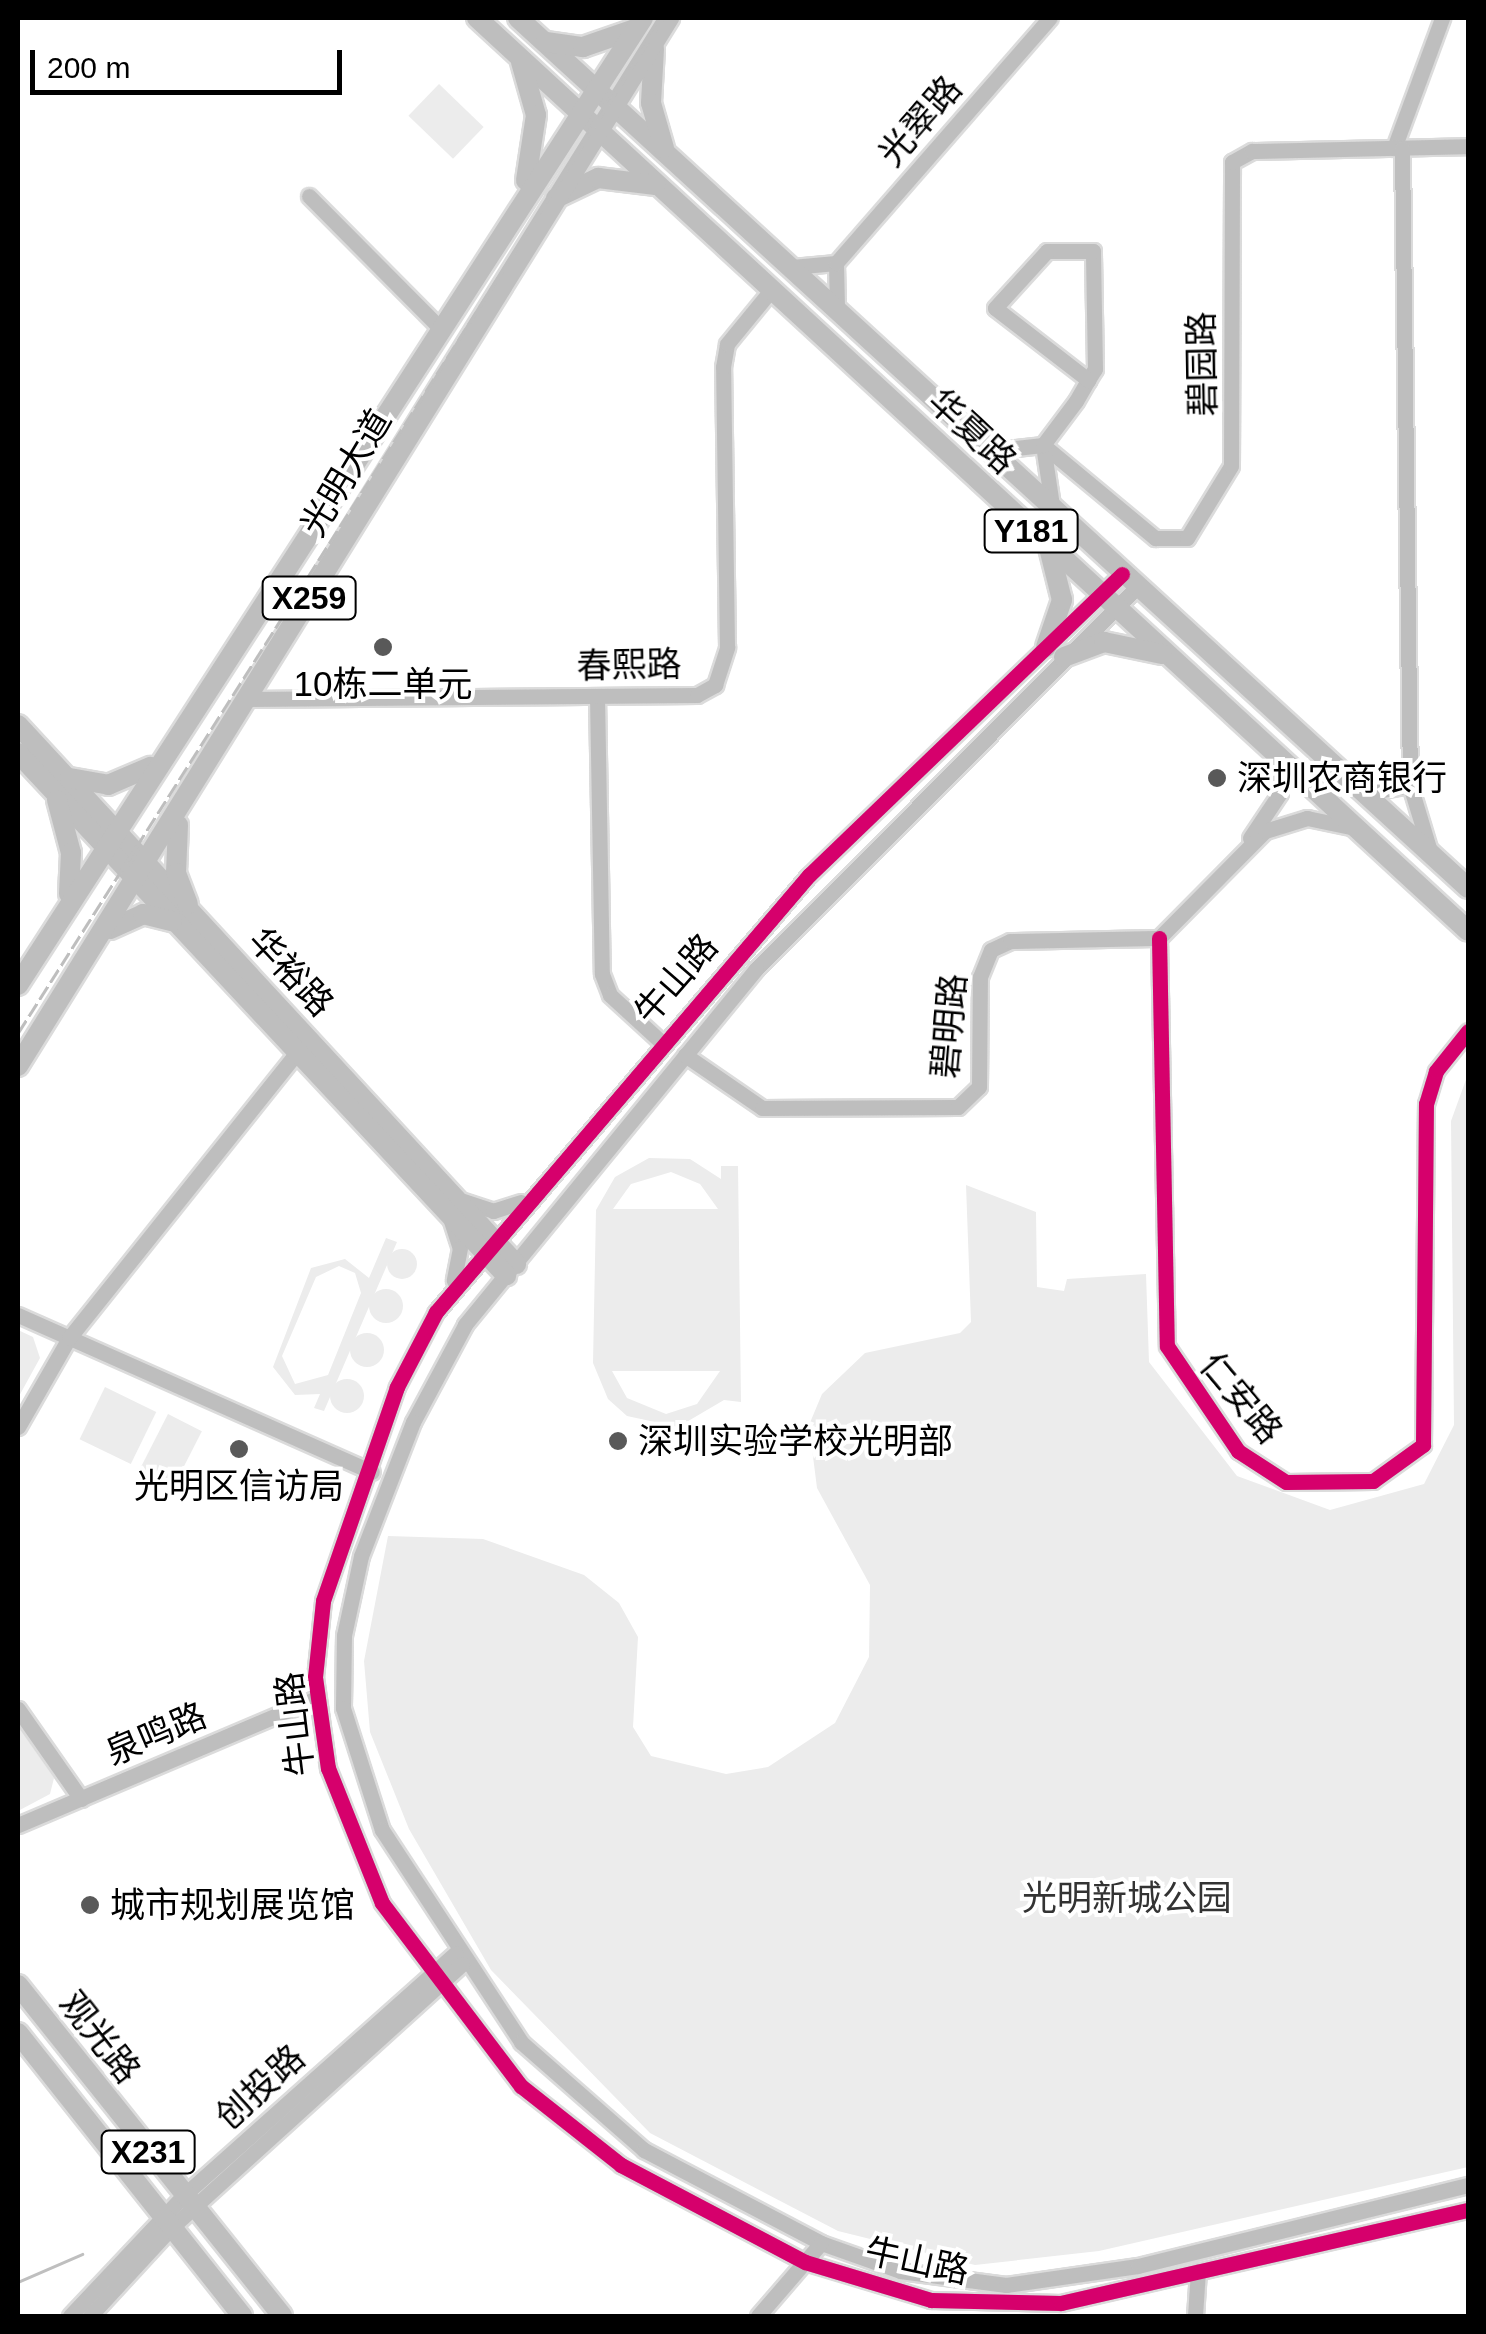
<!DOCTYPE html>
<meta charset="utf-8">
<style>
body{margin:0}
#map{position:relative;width:1486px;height:2334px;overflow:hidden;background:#fff;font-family:Helvetica,"Noto Sans SC",sans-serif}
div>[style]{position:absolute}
.green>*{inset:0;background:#ececec;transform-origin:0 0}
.round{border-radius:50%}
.stream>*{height:2.5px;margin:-1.25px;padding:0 1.25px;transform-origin:1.25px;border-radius:1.25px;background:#bfbfbf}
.roads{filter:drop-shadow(2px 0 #dbdbdb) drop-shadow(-2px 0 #dbdbdb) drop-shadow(0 2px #dbdbdb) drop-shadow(0 -2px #dbdbdb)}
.minor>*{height:15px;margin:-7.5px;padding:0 7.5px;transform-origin:7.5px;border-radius:7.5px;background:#bebebe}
.major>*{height:20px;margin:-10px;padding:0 10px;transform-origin:10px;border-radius:10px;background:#bebebe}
.rail>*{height:2.5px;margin-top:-1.25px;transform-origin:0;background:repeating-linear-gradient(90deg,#bebebe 0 15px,transparent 0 20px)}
.cycleway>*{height:15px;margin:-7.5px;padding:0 7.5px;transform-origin:7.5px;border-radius:7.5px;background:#d6006c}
.dots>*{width:28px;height:28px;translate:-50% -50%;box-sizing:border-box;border:5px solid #fff;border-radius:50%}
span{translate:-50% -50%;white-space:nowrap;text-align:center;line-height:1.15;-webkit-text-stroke:8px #fff;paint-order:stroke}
.shield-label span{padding:2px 8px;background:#fff;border:2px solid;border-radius:8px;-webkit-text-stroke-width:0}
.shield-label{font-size:32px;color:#000;font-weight:700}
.street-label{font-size:35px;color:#000}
.poi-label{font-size:35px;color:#000}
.left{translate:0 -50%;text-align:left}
.park-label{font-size:35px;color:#333}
.frame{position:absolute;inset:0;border:20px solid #000;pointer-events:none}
.scale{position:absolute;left:30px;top:50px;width:312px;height:45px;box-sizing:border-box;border:5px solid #000;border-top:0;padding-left:12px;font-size:30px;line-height:35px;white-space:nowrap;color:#000;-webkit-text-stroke:8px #fff;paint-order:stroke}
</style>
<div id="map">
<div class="green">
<div style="left:439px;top:84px;width:62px;height:44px;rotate:44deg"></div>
<div style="clip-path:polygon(1468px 1074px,1468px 2167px,1099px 2251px,975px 2265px,838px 2231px,650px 2133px,491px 1970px,409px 1829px,370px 1732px,364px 1661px,388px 1536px,483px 1539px,584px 1575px,619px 1603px,638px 1637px,633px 1727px,651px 1756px,726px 1774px,768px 1767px,835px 1723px,869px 1657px,870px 1585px,817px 1488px,809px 1425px,822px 1394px,865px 1353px,960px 1333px,971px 1322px,966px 1185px,1036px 1212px,1037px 1287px,1064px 1291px,1067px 1279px,1146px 1274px,1149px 1362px,1237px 1476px,1330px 1510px,1424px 1484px,1454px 1425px,1451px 1121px)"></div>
<div style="clip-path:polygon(evenodd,649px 1158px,690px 1159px,721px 1179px,721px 1166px,738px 1166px,741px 1402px,724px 1400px,678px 1427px,627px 1416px,608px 1399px,593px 1363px,596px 1210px,615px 1177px,649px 1158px,671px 1172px,700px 1184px,718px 1209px,613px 1209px,631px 1184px,671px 1172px,649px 1158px,612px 1371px,720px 1371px,697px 1404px,666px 1414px,627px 1398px,612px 1371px)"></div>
<div style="clip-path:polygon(evenodd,386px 1238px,397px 1242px,324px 1411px,314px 1408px,320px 1394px,295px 1395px,273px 1367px,311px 1268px,345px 1259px,369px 1278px,386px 1238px,339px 1266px,355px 1273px,361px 1293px,328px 1375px,295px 1384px,282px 1356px,316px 1277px,339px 1266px)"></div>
<div class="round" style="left:387px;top:1249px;width:30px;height:30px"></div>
<div class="round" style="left:369px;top:1289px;width:34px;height:34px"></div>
<div style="clip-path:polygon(18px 1330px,33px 1337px,40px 1358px,18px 1398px)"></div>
<div class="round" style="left:350px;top:1333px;width:34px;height:34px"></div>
<div class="round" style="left:330px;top:1379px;width:34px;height:34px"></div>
<div style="left:105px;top:1387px;width:57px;height:58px;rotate:26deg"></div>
<div style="left:168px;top:1414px;width:38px;height:68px;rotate:27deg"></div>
<div style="clip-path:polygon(18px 1726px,54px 1778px,50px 1794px,18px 1811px)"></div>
</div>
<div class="stream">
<div style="left:18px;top:2282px;width:70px;rotate:-23.6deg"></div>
</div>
<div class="roads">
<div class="minor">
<div style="left:1394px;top:148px;width:139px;rotate:-69.7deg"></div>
<div style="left:309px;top:196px;width:183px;rotate:45.2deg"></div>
<div style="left:792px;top:267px;width:44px;rotate:-5.2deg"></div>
<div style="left:837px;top:308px;width:45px;rotate:-91.3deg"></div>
<div style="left:836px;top:263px;width:325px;rotate:-48.9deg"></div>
<div style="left:1043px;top:445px;width:146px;rotate:39.7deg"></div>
<div style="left:1155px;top:538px;width:32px"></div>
<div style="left:1187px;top:538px;width:84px;rotate:-58.6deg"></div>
<div style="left:1231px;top:466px;width:304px;rotate:-89.8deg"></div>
<div style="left:1232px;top:162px;width:23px;rotate:-29deg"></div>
<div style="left:1252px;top:151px;width:216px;rotate:-1.3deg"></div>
<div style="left:1043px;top:445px;width:61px;rotate:81.5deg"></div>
<div style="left:989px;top:451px;width:54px;rotate:-6.3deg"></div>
<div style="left:1043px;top:445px;width:55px;rotate:-53.1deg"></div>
<div style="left:1076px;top:401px;width:24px;rotate:-60deg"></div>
<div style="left:1088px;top:380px;width:13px;rotate:-58deg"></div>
<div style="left:1095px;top:369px;width:118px;rotate:-91deg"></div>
<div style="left:1093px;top:251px;width:46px;rotate:180deg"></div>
<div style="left:1047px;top:251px;width:77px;rotate:132.4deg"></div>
<div style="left:995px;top:308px;width:118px;rotate:37.7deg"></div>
<div style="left:1122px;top:574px;width:434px;rotate:136.1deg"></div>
<div style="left:809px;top:875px;width:575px;rotate:130.48deg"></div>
<div style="left:436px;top:1312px;width:85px;rotate:117.5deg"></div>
<div style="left:397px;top:1387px;width:226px;rotate:109.1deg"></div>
<div style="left:323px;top:1601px;width:76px;rotate:96deg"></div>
<div style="left:315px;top:1677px;width:92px;rotate:81.9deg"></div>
<div style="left:328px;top:1768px;width:145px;rotate:68.2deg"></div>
<div style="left:382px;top:1903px;width:230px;rotate:52.8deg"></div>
<div style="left:521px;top:2086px;width:127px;rotate:38.3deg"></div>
<div style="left:621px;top:2165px;width:208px;rotate:27.8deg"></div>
<div style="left:805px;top:2262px;width:132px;rotate:16.8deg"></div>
<div style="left:931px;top:2300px;width:130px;rotate:1.3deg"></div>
<div style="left:1061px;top:2303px;width:417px;rotate:-12.9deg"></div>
<div style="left:1137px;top:587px;width:540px;rotate:134.92deg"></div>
<div style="left:756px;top:969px;width:460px;rotate:129.3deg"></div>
<div style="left:465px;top:1325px;width:110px;rotate:118.2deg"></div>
<div style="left:413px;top:1422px;width:144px;rotate:111.2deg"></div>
<div style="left:361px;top:1556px;width:81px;rotate:102.1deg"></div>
<div style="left:344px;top:1635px;width:73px;rotate:90.8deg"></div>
<div style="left:343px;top:1708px;width:128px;rotate:72.3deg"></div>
<div style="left:382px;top:1830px;width:254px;rotate:56.7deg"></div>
<div style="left:521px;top:2042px;width:164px;rotate:41.3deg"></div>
<div style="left:644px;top:2150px;width:200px;rotate:27.7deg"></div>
<div style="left:821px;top:2243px;width:84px;rotate:19.5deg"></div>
<div style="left:900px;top:2271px;width:107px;rotate:7.5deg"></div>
<div style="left:1006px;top:2285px;width:133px;rotate:-8.2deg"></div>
<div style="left:1138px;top:2266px;width:340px;rotate:-13.8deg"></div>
<div style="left:597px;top:696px;width:278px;rotate:89deg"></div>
<div style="left:602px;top:974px;width:22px;rotate:69deg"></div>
<div style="left:610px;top:995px;width:68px;rotate:42.6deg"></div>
<div style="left:248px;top:699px;width:449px;rotate:-0.5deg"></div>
<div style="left:697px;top:695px;width:21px;rotate:-29deg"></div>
<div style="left:715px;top:685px;width:40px;rotate:-72deg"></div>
<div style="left:727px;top:647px;width:280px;rotate:-90.8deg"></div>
<div style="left:723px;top:367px;width:23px;rotate:-80deg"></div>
<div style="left:727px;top:344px;width:71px;rotate:-50.7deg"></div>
<div style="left:1410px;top:785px;width:66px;rotate:73.2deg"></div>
<div style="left:1365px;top:793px;width:46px;rotate:-10.1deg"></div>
<div style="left:1410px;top:785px;width:637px;rotate:-90.72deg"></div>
<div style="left:1250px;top:838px;width:54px;rotate:-56.3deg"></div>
<div style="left:1280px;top:793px;width:42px;rotate:-99.7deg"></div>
<div style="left:1159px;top:938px;width:408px;rotate:88.9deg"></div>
<div style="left:1167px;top:1346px;width:127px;rotate:55.9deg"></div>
<div style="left:1238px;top:1451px;width:57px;rotate:32.9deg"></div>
<div style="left:1286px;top:1482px;width:87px;rotate:-0.7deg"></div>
<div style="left:1373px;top:1481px;width:62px;rotate:-35.8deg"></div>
<div style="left:1423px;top:1445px;width:341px;rotate:-89.5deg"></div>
<div style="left:1426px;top:1104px;width:34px;rotate:-73deg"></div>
<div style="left:1436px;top:1071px;width:51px;rotate:-51.3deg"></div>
<div style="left:685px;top:1055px;width:93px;rotate:34.5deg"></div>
<div style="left:762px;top:1108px;width:196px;rotate:-0.3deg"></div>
<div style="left:958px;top:1107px;width:29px;rotate:-44deg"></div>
<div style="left:979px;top:1087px;width:110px;rotate:-89.5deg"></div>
<div style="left:980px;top:977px;width:29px;rotate:-68deg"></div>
<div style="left:991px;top:950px;width:21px;rotate:-25deg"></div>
<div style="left:1010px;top:941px;width:149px;rotate:-1.2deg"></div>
<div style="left:1159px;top:938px;width:151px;rotate:-45.3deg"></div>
<div style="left:1265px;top:831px;width:44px;rotate:-17.2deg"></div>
<div style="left:1307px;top:818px;width:44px;rotate:11.8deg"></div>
<div style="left:463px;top:1201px;width:32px;rotate:18deg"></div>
<div style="left:493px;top:1211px;width:29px;rotate:-18deg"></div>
<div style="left:451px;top:1221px;width:28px;rotate:72deg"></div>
<div style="left:460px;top:1248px;width:33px;rotate:101deg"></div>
<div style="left:18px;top:1315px;width:387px;rotate:23.9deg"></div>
<div style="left:18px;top:1427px;width:103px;rotate:-60.2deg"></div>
<div style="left:69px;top:1338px;width:366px;rotate:-51.4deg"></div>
<div style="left:18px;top:1709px;width:110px;rotate:55deg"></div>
<div style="left:18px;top:1825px;width:325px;rotate:-23deg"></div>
<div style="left:70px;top:2316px;width:165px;rotate:-46.7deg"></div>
<div style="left:183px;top:2196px;width:365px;rotate:-41.7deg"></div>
<div style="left:90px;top:2316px;width:120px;rotate:-47.4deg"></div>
<div style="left:171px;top:2228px;width:393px;rotate:-42.2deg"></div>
<div style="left:758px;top:2316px;width:96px;rotate:-49.2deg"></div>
<div style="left:1195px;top:2316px;width:45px;rotate:-86.2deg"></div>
</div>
<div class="major">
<div style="left:477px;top:18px;width:1347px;rotate:42.65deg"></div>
<div style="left:518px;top:18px;width:1288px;rotate:42.48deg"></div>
<div style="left:546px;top:42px;width:37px;rotate:8deg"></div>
<div style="left:583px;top:47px;width:52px;rotate:-19.1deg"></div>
<div style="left:654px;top:49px;width:54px;rotate:93.2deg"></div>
<div style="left:651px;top:103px;width:47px;rotate:73.9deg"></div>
<div style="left:521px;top:62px;width:55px;rotate:74.2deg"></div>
<div style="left:536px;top:115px;width:66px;rotate:98.7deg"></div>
<div style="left:556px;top:198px;width:47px;rotate:-25.5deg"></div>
<div style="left:598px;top:178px;width:58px;rotate:6.9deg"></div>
<div style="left:1046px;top:647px;width:50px;rotate:-71.2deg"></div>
<div style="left:1062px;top:600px;width:54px;rotate:-104deg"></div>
<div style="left:1064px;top:657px;width:43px;rotate:-20.6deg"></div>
<div style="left:1104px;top:642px;width:59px;rotate:11.7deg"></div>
<div style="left:18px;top:725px;width:734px;rotate:47.26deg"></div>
<div style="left:18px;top:753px;width:715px;rotate:46.93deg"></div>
<div style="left:70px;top:778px;width:39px;rotate:10deg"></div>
<div style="left:108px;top:785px;width:46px;rotate:-23.2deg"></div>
<div style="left:57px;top:800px;width:55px;rotate:75.2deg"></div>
<div style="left:71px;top:853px;width:41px;rotate:92.8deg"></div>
<div style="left:178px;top:825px;width:48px;rotate:92.4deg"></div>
<div style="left:176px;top:873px;width:33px;rotate:69deg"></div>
<div style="left:110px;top:929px;width:36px;rotate:-24deg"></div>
<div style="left:143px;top:914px;width:30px;rotate:14deg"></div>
<div style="left:18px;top:985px;width:1151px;rotate:-57.12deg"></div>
<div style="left:18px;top:1066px;width:1234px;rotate:-58.15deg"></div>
<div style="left:18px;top:1985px;width:423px;rotate:51.4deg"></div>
<div style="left:18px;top:2033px;width:361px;rotate:51.6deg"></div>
</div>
</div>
<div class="rail">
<div style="left:18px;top:1033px;width:1203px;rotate:-57.57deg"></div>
</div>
<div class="cycleway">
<div style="left:1122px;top:574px;width:434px;rotate:136.1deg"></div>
<div style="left:809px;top:875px;width:575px;rotate:130.48deg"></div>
<div style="left:436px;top:1312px;width:85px;rotate:117.5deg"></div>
<div style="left:397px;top:1387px;width:226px;rotate:109.1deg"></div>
<div style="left:323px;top:1601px;width:76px;rotate:96deg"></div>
<div style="left:315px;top:1677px;width:92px;rotate:81.9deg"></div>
<div style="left:328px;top:1768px;width:145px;rotate:68.2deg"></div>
<div style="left:382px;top:1903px;width:230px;rotate:52.8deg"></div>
<div style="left:521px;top:2086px;width:127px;rotate:38.3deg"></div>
<div style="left:621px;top:2165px;width:208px;rotate:27.8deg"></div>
<div style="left:805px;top:2262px;width:132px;rotate:16.8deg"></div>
<div style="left:931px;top:2300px;width:130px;rotate:1.3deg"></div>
<div style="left:1061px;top:2303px;width:417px;rotate:-12.9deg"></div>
<div style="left:1159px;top:938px;width:408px;rotate:88.9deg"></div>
<div style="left:1167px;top:1346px;width:127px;rotate:55.9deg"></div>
<div style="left:1238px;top:1451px;width:57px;rotate:32.9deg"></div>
<div style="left:1286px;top:1482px;width:87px;rotate:-0.7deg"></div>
<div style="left:1373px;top:1481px;width:62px;rotate:-35.8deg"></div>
<div style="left:1423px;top:1445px;width:341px;rotate:-89.5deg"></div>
<div style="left:1426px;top:1104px;width:34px;rotate:-73deg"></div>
<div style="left:1436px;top:1071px;width:51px;rotate:-51.3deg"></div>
</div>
<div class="dots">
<div style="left:383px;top:647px;background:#595959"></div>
<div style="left:1217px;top:778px;background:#595959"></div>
<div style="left:618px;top:1441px;background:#595959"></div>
<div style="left:239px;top:1449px;background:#595959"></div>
<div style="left:90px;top:1905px;background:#595959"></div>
</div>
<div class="shield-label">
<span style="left:1031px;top:531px">Y181</span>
<span style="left:309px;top:598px">X259</span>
<span style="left:148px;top:2152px">X231</span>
</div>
<div class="street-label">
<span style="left:920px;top:121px;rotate:-49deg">光翠路</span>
<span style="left:1202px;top:364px;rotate:-91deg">碧园路</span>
<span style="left:972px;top:431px;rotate:43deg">华夏路</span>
<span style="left:346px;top:473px;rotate:-59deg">光明大道</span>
<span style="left:629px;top:665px;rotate:-1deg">春熙路</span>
<span style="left:291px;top:972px;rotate:47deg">华裕路</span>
<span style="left:676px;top:979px;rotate:-49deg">牛山路</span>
<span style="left:949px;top:1026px;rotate:-85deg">碧明路</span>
<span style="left:1241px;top:1398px;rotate:50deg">仁安路</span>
<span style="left:295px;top:1724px;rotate:-97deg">牛山路</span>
<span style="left:156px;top:1734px;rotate:-23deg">泉鸣路</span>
<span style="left:100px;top:2037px;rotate:52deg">观光路</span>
<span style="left:260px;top:2087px;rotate:-42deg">创投路</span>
<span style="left:917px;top:2261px;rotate:12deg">牛山路</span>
</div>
<div class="poi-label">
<span style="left:383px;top:684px">10栋二单元</span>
<span class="left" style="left:1237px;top:778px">深圳农商银行</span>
<span class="left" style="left:638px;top:1441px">深圳实验学校光明部</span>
<span style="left:239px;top:1486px">光明区信访局</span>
<span class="left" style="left:110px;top:1905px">城市规划展览馆</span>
</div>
<div class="park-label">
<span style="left:1127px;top:1898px">光明新城公园</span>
</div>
<div class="frame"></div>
<div class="scale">200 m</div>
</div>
